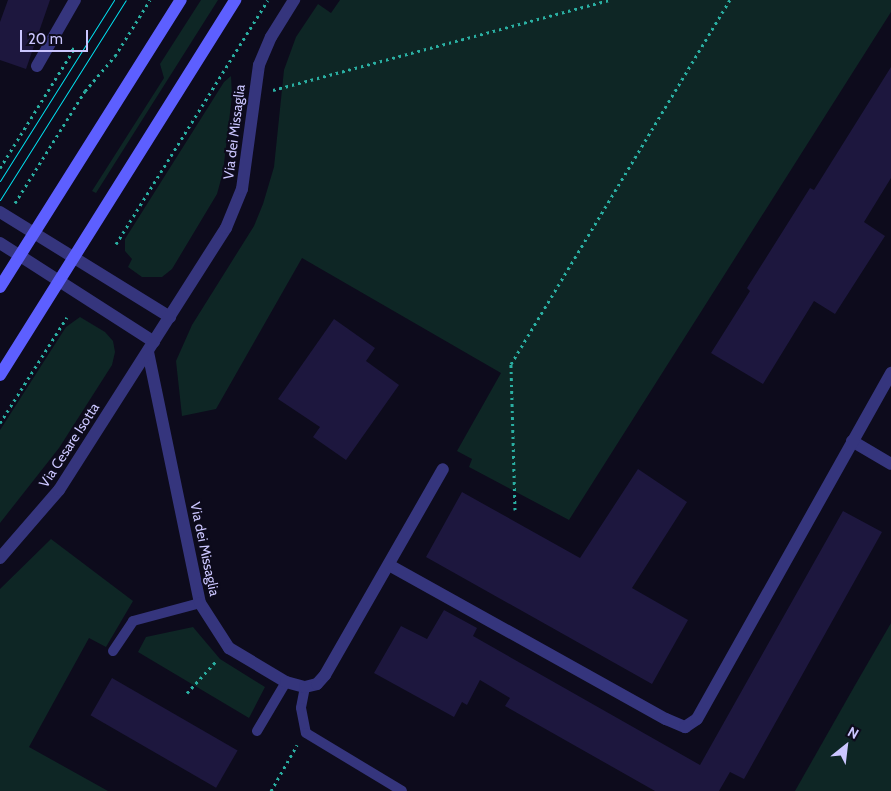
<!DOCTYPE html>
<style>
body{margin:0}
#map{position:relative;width:891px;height:791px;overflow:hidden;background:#0d0b1c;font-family:Cabin,sans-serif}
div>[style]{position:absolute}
.green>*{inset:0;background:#0e2625}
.building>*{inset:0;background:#1d173e;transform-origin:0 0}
.path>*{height:3px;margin-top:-1.5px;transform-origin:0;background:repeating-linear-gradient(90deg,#2aafa2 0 2.5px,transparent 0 6.5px)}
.service>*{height:10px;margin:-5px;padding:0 5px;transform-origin:5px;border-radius:5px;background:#35357d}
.pedestrian>*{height:12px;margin:-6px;padding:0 6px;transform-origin:6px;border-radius:6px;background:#35357d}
.minor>*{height:12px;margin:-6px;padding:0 6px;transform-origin:6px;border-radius:6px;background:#35357d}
.secondary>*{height:12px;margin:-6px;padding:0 6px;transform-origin:6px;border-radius:6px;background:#5d5fff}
.tram>*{height:1px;margin:-0.5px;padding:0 0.5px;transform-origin:0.5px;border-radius:0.5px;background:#00e2f1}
span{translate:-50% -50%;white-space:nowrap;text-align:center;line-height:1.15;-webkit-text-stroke:4px #0d0b1c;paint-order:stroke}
.street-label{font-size:14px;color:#cbc6ff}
.north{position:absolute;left:821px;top:721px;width:50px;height:50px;-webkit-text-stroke:4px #0d0b1c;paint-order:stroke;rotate:29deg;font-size:14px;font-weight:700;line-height:20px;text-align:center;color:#cbc6ff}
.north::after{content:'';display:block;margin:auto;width:18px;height:22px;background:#cbc6ff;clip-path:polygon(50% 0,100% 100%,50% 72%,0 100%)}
.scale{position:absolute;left:20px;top:30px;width:68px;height:22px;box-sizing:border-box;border:2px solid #cbc6ff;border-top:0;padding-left:6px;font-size:15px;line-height:18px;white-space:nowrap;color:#cbc6ff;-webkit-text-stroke:4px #0d0b1c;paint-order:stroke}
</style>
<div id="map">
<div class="green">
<div style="clip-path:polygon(201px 0,218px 0,96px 193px,92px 191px,164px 78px,160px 64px)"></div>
<div style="clip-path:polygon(340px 0,891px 0,891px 12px,569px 520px,469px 467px,472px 459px,457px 451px,501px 373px,302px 258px,216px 409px,182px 416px,176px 361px,192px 325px,254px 226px,263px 204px,274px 167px,284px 70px,296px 37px,318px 4px,331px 13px)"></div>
<div style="clip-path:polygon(231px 76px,232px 96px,223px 172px,217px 194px,172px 269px,162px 277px,142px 277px,128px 267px,132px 259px,125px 251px,125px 239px,224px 82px)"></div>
<div style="clip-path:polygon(80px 317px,105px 332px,113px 341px,115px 352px,112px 365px,59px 448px,0 523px,0 430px,66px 327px)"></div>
<div style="clip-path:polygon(51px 539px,133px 601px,106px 647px,89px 638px,29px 747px,108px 791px,0 791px,0 589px)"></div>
<div style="clip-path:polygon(891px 623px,891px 791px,795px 791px,854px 687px)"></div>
<div style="clip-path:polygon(193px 627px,220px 659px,265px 687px,249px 718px,138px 652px,146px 637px)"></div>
</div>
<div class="building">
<div style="clip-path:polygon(8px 0,50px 0,26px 69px,0 60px,0 22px)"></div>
<div style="clip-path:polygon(891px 67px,891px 178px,864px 222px,885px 236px,835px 314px,814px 301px,763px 384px,711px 353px,750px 291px,747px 288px,810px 188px,814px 190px)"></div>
<div style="clip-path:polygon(334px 319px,375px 348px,366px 361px,399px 385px,346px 460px,313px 437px,320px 427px,278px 399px)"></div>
<div style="clip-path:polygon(638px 469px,687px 502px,632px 588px,688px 620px,652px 684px,426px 557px,462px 492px,580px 558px)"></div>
<div style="clip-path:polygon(843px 511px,882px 532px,744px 779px,730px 772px,719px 791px,655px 791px,505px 706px,510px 698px,480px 680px,467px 705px,462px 702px,454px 717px,374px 673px,401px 626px,427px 639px,444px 610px,477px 628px,473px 636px,700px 765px)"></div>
<div style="left:112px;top:678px;width:145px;height:43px;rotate:30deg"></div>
</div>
<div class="path">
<div style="left:273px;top:90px;width:348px;rotate:-15deg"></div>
<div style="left:0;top:168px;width:140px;rotate:-58.1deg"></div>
<div style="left:74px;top:49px;width:5px;rotate:-169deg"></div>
<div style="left:15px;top:203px;width:132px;rotate:-58deg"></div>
<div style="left:85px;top:91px;width:46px;rotate:-49.4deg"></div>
<div style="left:115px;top:56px;width:66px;rotate:-58deg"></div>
<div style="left:116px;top:244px;width:287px;rotate:-58.1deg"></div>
<div style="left:0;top:423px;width:125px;rotate:-57.7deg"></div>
<div style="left:515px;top:510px;width:146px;rotate:-91.6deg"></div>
<div style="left:511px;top:364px;width:425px;rotate:-59deg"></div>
<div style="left:187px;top:693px;width:45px;rotate:-47.7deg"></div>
<div style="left:271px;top:791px;width:53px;rotate:-60.5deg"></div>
</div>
<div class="service">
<div style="left:113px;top:651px;width:36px;rotate:-56deg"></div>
<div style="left:133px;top:621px;width:69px;rotate:-15deg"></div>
<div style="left:305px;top:687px;width:21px;rotate:101deg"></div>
<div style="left:301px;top:708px;width:25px;rotate:79deg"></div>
<div style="left:306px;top:733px;width:112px;rotate:31.1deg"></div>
<div style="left:257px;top:731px;width:57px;rotate:-59.4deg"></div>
</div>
<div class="pedestrian">
<div style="left:852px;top:441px;width:45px;rotate:30.5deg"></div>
<div style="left:389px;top:565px;width:317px;rotate:29.1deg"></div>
<div style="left:666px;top:719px;width:21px;rotate:23deg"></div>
<div style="left:685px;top:727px;width:14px;rotate:-34deg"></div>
<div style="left:697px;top:719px;width:397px;rotate:-60.7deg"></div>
</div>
<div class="minor">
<div style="left:37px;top:66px;width:76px;rotate:-60.1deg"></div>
<div style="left:0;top:212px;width:200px;rotate:31.7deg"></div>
<div style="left:0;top:243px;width:183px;rotate:32.7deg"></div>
<div style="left:148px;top:352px;width:256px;rotate:78.3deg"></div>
<div style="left:200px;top:603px;width:54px;rotate:57.2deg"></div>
<div style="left:229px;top:648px;width:66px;rotate:30.8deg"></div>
<div style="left:286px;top:682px;width:20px;rotate:15deg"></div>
<div style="left:305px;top:687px;width:12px;rotate:-14deg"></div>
<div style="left:317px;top:684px;width:12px;rotate:-48deg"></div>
<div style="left:325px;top:675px;width:237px;rotate:-60.2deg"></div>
<div style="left:0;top:558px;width:90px;rotate:-49.1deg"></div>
<div style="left:59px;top:490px;width:311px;rotate:-57.5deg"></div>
<div style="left:226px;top:228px;width:42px;rotate:-67.7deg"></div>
<div style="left:242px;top:189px;width:125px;rotate:-82.2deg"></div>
<div style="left:259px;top:65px;width:30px;rotate:-67deg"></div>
<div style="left:271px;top:37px;width:44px;rotate:-58.1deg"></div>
</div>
<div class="secondary">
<div style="left:0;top:287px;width:339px;rotate:-57.8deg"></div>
<div style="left:0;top:375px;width:443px;rotate:-57.9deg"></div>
</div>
<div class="tram">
<div style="left:0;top:181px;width:214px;rotate:-57.8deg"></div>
<div style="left:0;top:200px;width:236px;rotate:-57.8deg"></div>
</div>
<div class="street-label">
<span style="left:234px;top:132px;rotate:-83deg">Via dei Missaglia</span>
<span style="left:69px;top:445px;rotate:-57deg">Via Cesare Isotta</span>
<span style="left:205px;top:549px;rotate:78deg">Via dei Missaglia</span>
</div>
<div class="north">N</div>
<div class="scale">20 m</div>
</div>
